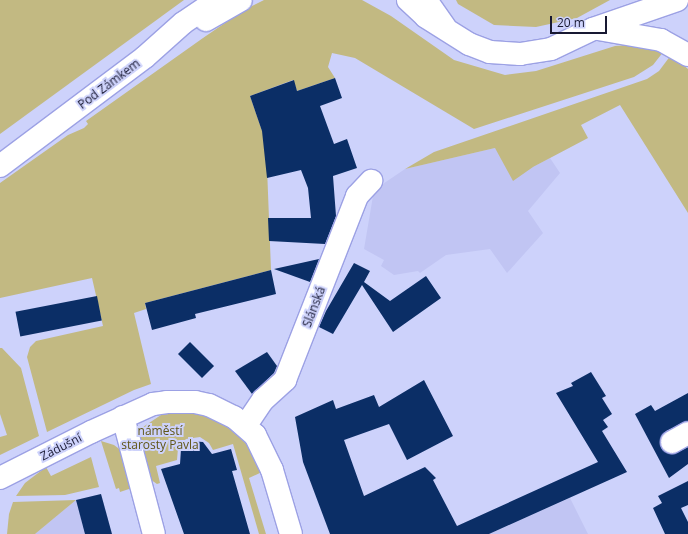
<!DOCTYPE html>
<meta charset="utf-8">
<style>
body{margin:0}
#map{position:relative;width:688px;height:534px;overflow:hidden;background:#cdd2fb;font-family:"Open Sans",sans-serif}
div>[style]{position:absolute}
.built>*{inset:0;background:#c1c5f3}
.green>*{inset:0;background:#c2b982}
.building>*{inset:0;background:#0b2e66;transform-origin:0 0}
.roads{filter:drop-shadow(1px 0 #9ca1e4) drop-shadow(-1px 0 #9ca1e4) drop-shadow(0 1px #9ca1e4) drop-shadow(0 -1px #9ca1e4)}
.minor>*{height:22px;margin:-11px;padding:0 11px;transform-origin:11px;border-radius:11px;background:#fff}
.major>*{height:22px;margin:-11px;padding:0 11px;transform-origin:11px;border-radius:11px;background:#fff}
span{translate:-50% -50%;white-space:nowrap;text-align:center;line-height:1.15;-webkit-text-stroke:4px #cdd2fb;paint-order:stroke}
.street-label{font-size:12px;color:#181932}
.park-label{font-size:12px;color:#605616}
.scale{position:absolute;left:550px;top:16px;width:57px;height:18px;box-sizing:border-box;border:2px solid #181932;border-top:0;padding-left:5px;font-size:12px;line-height:14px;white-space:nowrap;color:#181932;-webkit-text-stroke:3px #cdd2fb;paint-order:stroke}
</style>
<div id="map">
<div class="built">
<div style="clip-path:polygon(495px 148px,533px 167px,550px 158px,560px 173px,528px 211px,543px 233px,507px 273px,490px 249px,446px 255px,420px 273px,418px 271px,394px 275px,381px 266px,384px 260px,364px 249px,374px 190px,405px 169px)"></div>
<div style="clip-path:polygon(101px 494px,112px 534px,35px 534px,76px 500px)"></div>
<div style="clip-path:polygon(570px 498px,588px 534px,489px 534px)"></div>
</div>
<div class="green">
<div style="clip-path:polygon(0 0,184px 0,0 134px)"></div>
<div style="clip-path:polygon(264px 0,362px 0,391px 16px,454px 60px,505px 75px,536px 71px,615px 46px,628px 45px,664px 51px,653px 65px,634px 77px,474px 129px,355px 58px,332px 53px,328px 67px,335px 78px,297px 91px,293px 80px,250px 96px,266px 142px,271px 270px,145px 303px,146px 309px,134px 313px,151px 384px,134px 390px,47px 432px,27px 357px,30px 347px,36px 341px,103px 326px,92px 278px,0 298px,0 183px,68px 135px,84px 128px,88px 124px,86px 121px,203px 38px,244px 10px)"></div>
<div style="clip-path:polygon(456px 0,610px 0,577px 18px,536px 27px,494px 25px,458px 4px)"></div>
<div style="clip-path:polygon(671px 55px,688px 69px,688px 213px,620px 105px,581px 125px,588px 138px,533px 167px,513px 181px,495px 148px,405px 169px,434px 152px,647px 79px,659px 71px)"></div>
<div style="clip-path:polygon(0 348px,2px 348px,21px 368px,39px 436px,0 455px,0 437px,7px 435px,0 414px)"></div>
<div style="clip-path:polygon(184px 412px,206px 416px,219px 421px,236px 432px,249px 446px,262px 472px,249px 478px,266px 534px,259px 534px,233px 444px,213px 450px,209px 443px,200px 437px,186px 439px,178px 448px,177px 460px,156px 466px,160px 483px,157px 484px,147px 477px,139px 438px,143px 427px,161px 415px)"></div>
<div style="clip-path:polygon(101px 441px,114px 445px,122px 451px,132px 488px,120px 492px,119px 488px,116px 489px)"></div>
<div style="clip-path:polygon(91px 457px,99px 487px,65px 495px,16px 496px,25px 483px,46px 467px,51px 476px)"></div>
<div style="clip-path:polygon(76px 500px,35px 534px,7px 534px,9px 514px,13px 502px)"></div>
</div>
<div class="building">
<div style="clip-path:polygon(335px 78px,342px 98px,320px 106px,334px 144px,347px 139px,357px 168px,333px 176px,336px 216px,325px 244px,269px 241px,268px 218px,311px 218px,308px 188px,301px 170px,267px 178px,262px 131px,250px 96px,294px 80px,297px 91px)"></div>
<div style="clip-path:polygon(319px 259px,310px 282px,274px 269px)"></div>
<div style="clip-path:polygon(354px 263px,370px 271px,364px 282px,390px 301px,426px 276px,441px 298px,393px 332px,362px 285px,333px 334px,319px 327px,326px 311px)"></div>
<div style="clip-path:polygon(271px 270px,276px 294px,195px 314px,196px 318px,152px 330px,145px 303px)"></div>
<div style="left:97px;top:296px;width:25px;height:83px;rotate:79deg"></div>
<div style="left:190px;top:342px;width:34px;height:17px;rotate:45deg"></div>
<div style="clip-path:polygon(267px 352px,277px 366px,274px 373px,252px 394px,235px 371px)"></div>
<div style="clip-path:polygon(591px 372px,606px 396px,602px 398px,612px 414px,603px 420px,608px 427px,602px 431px,627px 472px,489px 534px,330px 534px,303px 462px,295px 417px,333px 400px,336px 409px,374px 395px,379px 407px,424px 380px,453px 436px,407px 460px,389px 424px,344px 440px,364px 496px,425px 467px,436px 478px,433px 480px,457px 526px,598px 462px,556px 393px,573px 386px,571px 383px)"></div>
<div style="clip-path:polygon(688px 393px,688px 421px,666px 431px,660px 441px,661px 448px,671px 454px,688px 447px,688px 464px,669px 478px,635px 414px,651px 405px,655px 411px)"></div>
<div style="clip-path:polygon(190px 441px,203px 442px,212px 454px,231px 449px,237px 470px,232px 471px,250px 534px,184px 534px,161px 469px,180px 464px,181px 449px)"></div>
<div style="clip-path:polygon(688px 481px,688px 505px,681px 508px,688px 522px,688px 534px,665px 534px,653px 508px,662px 503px,658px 496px)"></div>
<div style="clip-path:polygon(101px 494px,112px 534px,85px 534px,76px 500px)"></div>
</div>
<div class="roads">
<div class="minor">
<div style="left:426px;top:0;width:33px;rotate:55deg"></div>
<div style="left:123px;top:417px;width:121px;rotate:75.2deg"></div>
<div style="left:246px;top:425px;width:30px;rotate:-56deg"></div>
<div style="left:263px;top:400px;width:30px;rotate:-42deg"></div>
<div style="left:285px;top:380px;width:198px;rotate:-68.6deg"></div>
<div style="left:357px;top:196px;width:21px;rotate:-47deg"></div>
<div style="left:672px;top:442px;width:18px;rotate:-29deg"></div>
<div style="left:0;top:478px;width:102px;rotate:-26.8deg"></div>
<div style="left:91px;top:432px;width:68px;rotate:-24.3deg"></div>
<div style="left:153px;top:404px;width:14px;rotate:-8deg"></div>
<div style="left:167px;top:402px;width:28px"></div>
<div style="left:195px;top:402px;width:14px;rotate:12deg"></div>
<div style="left:209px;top:405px;width:28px;rotate:26deg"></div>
<div style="left:234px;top:417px;width:28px;rotate:41deg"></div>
<div style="left:255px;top:435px;width:39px;rotate:64deg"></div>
<div style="left:272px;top:470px;width:67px;rotate:73.5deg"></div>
</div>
<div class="major">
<div style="left:408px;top:0;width:25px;rotate:43deg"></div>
<div style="left:426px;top:17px;width:51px;rotate:32.1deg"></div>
<div style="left:469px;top:44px;width:22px;rotate:21deg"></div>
<div style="left:490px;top:52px;width:30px;rotate:4deg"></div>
<div style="left:520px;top:54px;width:31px;rotate:-9deg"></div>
<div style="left:551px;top:49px;width:47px;rotate:-25.5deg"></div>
<div style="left:593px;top:29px;width:89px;rotate:-19deg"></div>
<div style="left:206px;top:20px;width:40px;rotate:-29.7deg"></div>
<div style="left:598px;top:29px;width:64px;rotate:9.9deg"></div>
<div style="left:661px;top:40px;width:31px;rotate:29deg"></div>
<div style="left:0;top:166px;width:181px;rotate:-36.9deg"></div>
<div style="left:145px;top:57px;width:51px;rotate:-41.8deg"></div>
<div style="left:183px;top:23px;width:41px;rotate:-34.1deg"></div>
</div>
</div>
<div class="street-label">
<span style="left:109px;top:84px;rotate:-37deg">Pod Zámkem</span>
<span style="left:314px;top:307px;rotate:-69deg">Slánská</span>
<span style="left:61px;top:447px;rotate:-27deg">Zádušní</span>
</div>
<div class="park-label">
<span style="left:160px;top:438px">náměstí<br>starosty Pavla</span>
</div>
<div class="scale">20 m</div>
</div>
